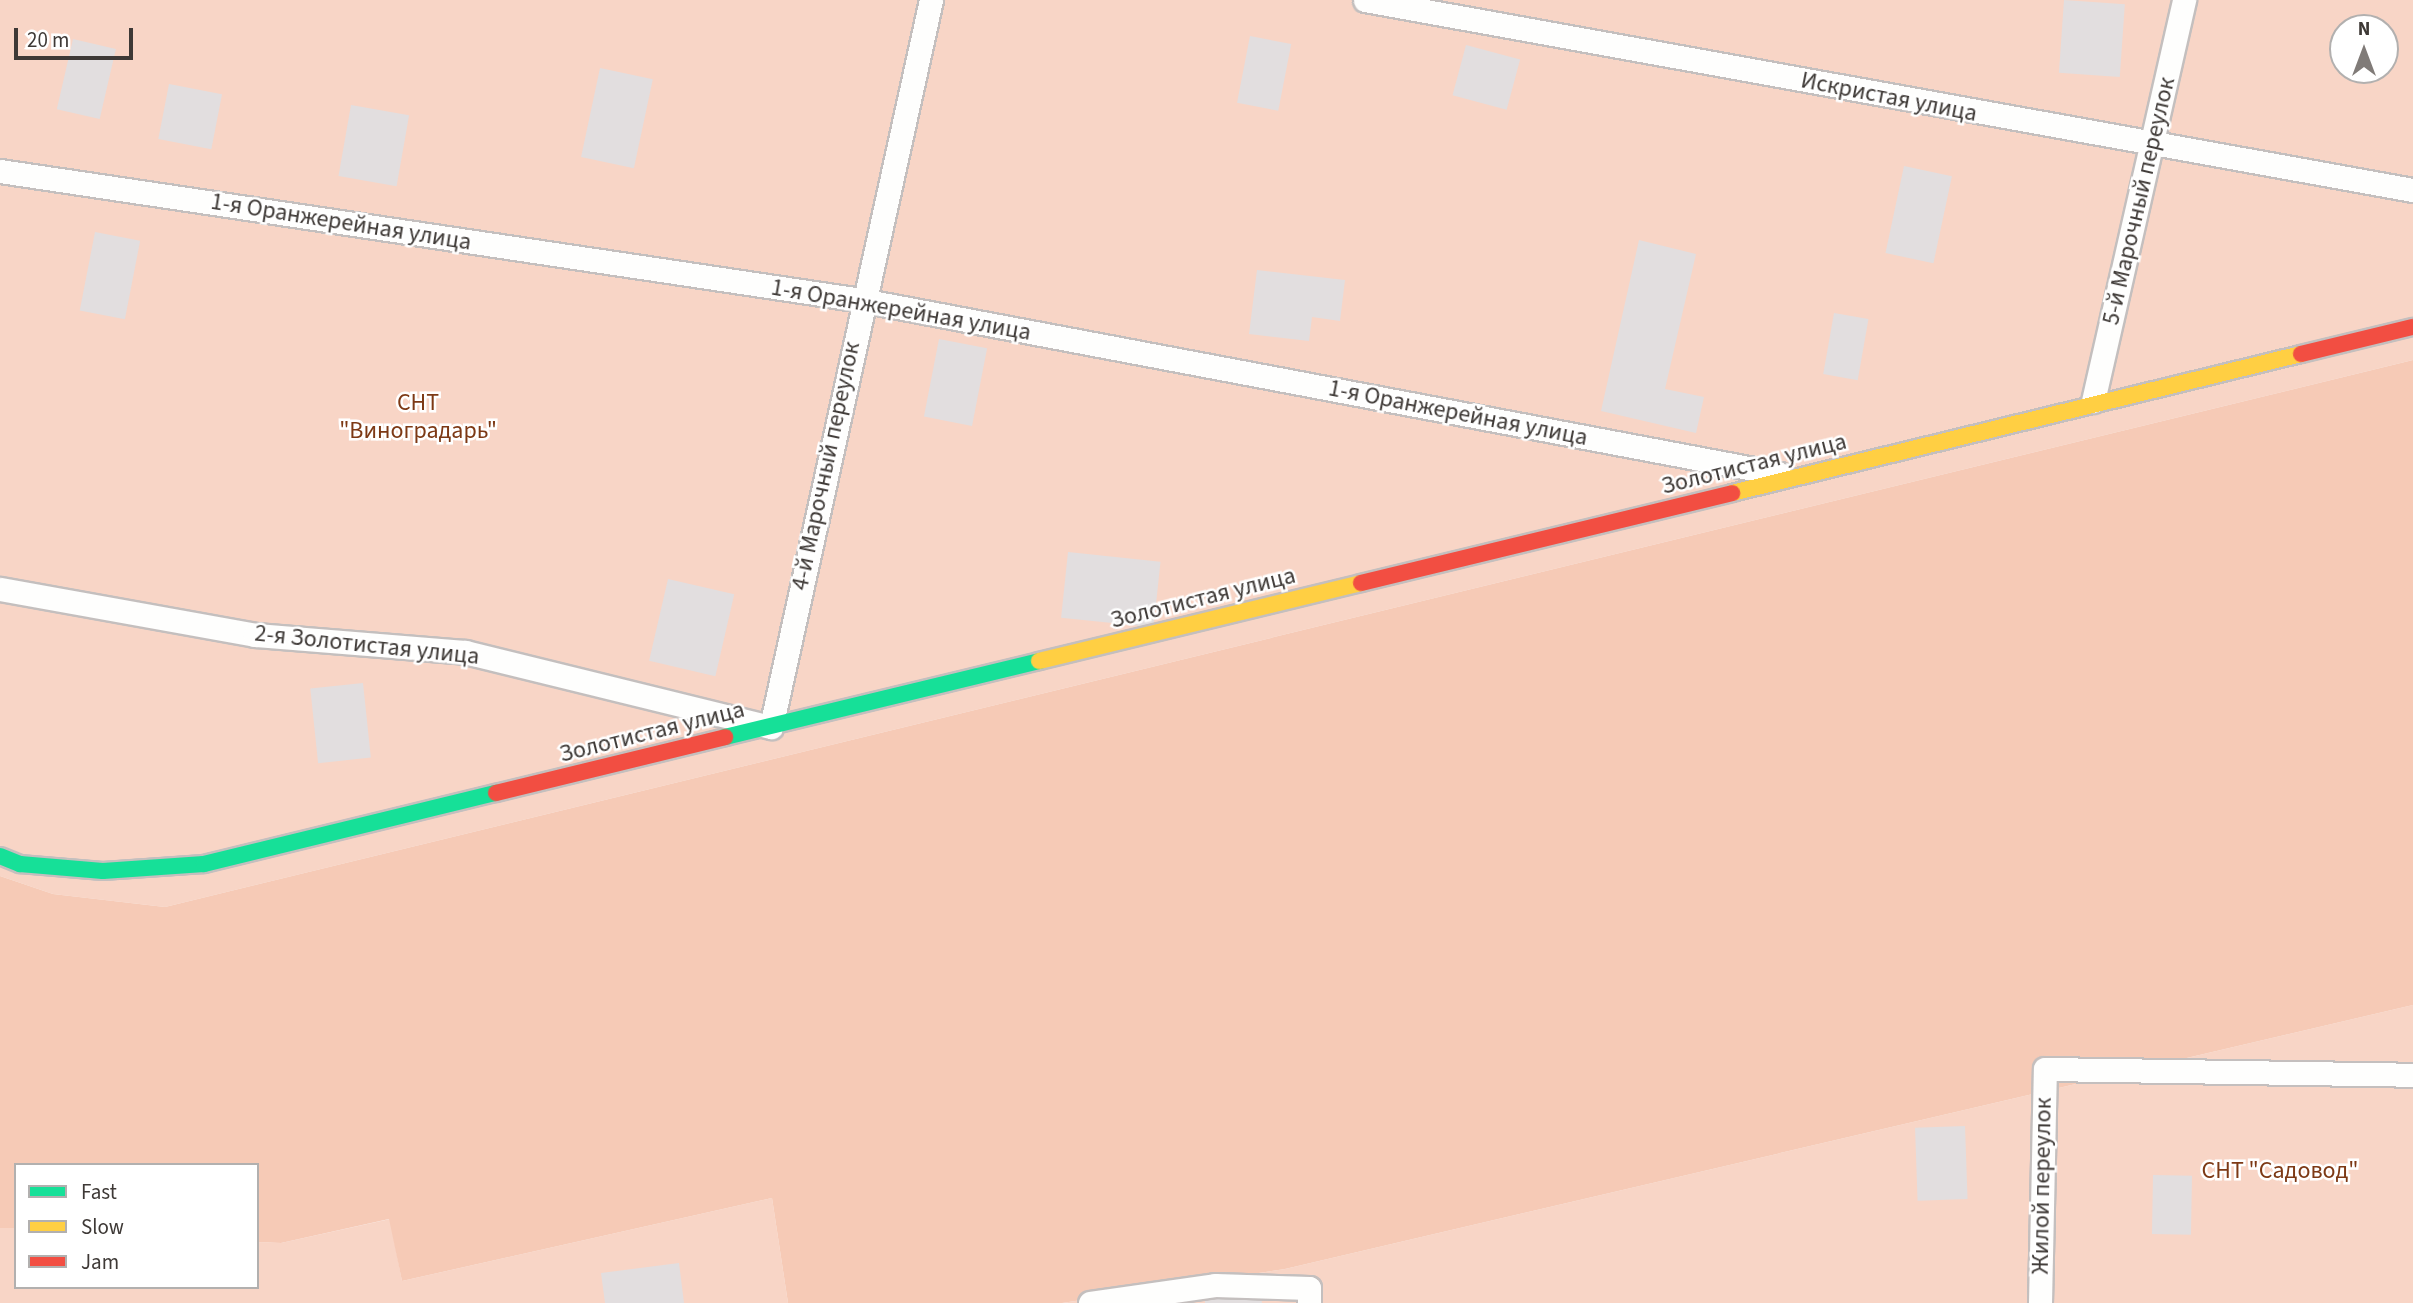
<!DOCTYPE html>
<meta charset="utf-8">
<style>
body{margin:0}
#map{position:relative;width:2413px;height:1303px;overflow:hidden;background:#faf5f4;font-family:"Source Sans 3",sans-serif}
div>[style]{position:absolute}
.green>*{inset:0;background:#f8d5c6}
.forest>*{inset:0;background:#f6cab6}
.building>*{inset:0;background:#e2dedf;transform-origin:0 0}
.roads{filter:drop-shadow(2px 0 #c4bfbe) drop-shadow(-2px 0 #c4bfbe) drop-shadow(0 2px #c4bfbe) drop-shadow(0 -2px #c4bfbe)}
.lane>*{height:23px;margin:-11.5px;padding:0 11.5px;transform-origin:11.5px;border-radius:11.5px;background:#fefefd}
.fast>*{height:16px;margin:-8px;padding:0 8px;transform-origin:8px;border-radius:8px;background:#16e098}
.slow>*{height:16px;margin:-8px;padding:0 8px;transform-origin:8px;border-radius:8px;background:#ffcf43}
.jam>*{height:16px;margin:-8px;padding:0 8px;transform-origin:8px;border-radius:8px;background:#f24e42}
span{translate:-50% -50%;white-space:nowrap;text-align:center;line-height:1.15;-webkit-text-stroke:5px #fff;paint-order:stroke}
.street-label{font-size:24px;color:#3e3936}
.park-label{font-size:24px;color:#7d3915}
.legend{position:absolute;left:14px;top:1163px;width:245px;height:126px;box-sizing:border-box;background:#fff;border:2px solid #b2b0af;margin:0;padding:9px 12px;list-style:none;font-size:21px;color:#3e3936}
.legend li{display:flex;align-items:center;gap:14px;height:35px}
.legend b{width:35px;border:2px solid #b2b0af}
.north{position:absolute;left:2329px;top:14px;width:70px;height:70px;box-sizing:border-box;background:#fff;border:2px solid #b2b0af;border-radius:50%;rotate:0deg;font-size:19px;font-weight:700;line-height:28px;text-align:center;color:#3e3936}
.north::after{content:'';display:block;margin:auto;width:24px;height:32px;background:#807b78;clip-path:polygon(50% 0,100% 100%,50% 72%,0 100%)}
.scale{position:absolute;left:14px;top:28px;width:119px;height:32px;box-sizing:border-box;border:4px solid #3e3936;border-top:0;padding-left:9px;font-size:21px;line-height:24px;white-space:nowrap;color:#3e3936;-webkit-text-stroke:5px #fff;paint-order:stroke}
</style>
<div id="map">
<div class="green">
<div style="clip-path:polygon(evenodd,0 0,2413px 0,2413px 360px,165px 907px,53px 894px,0 876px,0 0,2343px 28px,2385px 28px,2385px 70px,2343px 70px,2343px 28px)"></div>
<div style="clip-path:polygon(2413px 1005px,2413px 1303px,1062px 1303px,1285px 1269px)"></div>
<div style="clip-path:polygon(772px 1198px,788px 1303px,0 1303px,0 1228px,16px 1228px,16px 1287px,257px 1287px,257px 1242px,281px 1243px,390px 1219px,402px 1281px)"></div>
</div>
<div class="forest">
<div style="clip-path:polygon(2413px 360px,2413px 1005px,1285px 1269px,1062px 1303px,788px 1303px,772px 1198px,402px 1281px,389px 1219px,281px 1243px,257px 1242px,257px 1165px,16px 1165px,16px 1228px,0 1228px,0 876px,53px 894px,165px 907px)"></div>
</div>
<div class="building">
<div style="left:2064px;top:0;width:61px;height:73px;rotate:4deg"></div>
<div style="left:1250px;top:36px;width:42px;height:68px;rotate:11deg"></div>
<div style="left:73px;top:39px;width:44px;height:72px;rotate:13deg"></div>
<div style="left:1466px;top:45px;width:56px;height:52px;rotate:15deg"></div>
<div style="left:600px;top:68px;width:54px;height:91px;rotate:12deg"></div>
<div style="left:169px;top:84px;width:54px;height:56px;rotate:11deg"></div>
<div style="left:351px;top:105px;width:59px;height:72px;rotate:10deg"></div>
<div style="left:1904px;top:166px;width:49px;height:89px;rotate:12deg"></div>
<div style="left:95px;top:232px;width:46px;height:80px;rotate:11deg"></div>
<div style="clip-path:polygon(1639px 240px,1696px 254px,1665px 389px,1704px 397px,1696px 433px,1601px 411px)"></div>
<div style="clip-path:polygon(1257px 270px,1345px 280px,1340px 321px,1312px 317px,1309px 341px,1249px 334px)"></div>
<div style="left:1834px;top:313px;width:35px;height:62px;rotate:10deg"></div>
<div style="left:939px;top:339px;width:49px;height:79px;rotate:11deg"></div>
<div style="left:1068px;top:552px;width:93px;height:66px;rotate:6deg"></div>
<div style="left:668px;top:579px;width:68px;height:84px;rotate:13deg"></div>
<div style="left:363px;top:683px;width:75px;height:53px;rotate:84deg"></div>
<div style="left:1965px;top:1126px;width:73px;height:50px;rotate:88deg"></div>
<div style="left:2153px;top:1175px;width:39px;height:59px;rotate:1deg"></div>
<div style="clip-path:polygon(679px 1263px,684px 1303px,605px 1303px,601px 1273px)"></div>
<div style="clip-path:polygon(1260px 1293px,1262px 1303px,1205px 1303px,1205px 1300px)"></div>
</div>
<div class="roads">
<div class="lane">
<div style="left:1365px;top:0;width:1065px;rotate:10.28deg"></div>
<div style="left:0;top:171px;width:871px;rotate:8.52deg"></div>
<div style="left:861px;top:300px;width:935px;rotate:10.72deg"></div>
<div style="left:2093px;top:401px;width:411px;rotate:-77.2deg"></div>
<div style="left:0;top:589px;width:259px;rotate:10.2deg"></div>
<div style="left:255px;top:635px;width:211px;rotate:4.6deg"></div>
<div style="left:465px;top:652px;width:315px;rotate:13.8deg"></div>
<div style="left:771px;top:727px;width:744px;rotate:-77.59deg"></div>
<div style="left:1090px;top:1303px;width:126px;rotate:-8.2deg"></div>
<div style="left:1215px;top:1285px;width:94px;rotate:1.8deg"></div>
<div style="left:1309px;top:1288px;width:15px;rotate:90deg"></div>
<div style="left:2040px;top:1303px;width:234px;rotate:-88.8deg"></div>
<div style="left:2045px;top:1069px;width:368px;rotate:0.9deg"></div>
</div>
<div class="fast">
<div style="left:725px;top:737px;width:323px;rotate:-13.6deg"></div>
<div style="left:0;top:856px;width:22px;rotate:22deg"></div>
<div style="left:20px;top:864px;width:83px;rotate:4.8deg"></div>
<div style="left:103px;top:871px;width:101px;rotate:-4deg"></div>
<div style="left:204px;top:864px;width:301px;rotate:-13.7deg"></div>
</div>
<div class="slow">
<div style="left:1732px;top:493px;width:586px;rotate:-13.73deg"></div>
<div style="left:1039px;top:661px;width:331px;rotate:-13.6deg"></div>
</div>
<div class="jam">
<div style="left:2301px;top:354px;width:115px;rotate:-13.6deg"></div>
<div style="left:1361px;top:583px;width:382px;rotate:-13.6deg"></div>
<div style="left:496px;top:793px;width:236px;rotate:-13.7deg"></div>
</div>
</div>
<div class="street-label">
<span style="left:1889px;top:97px;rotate:11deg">Искристая улица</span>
<span style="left:2139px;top:201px;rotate:-77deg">5-й Марочный переулок</span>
<span style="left:341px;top:222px;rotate:9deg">1-я Оранжерейная улица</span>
<span style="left:901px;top:310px;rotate:10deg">1-я Оранжерейная улица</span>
<span style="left:1458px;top:413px;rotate:11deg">1-я Оранжерейная улица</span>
<span style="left:1754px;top:464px;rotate:-14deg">Золотистая улица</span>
<span style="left:826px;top:466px;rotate:-78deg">4-й Марочный переулок</span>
<span style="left:1203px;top:598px;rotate:-14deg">Золотистая улица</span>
<span style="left:367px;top:645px;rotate:6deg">2-я Золотистая улица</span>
<span style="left:652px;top:732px;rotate:-14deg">Золотистая улица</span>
<span style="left:2042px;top:1186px;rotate:-89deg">Жилой переулок</span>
</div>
<div class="park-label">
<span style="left:418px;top:417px">СНТ<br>"Виноградарь"</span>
<span style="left:2280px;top:1171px">СНТ "Садовод"</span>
</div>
<ul class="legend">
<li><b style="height:9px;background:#16e098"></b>Fast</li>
<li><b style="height:9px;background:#ffcf43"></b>Slow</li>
<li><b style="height:9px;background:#f24e42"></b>Jam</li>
</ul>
<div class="north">N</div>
<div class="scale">20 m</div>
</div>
